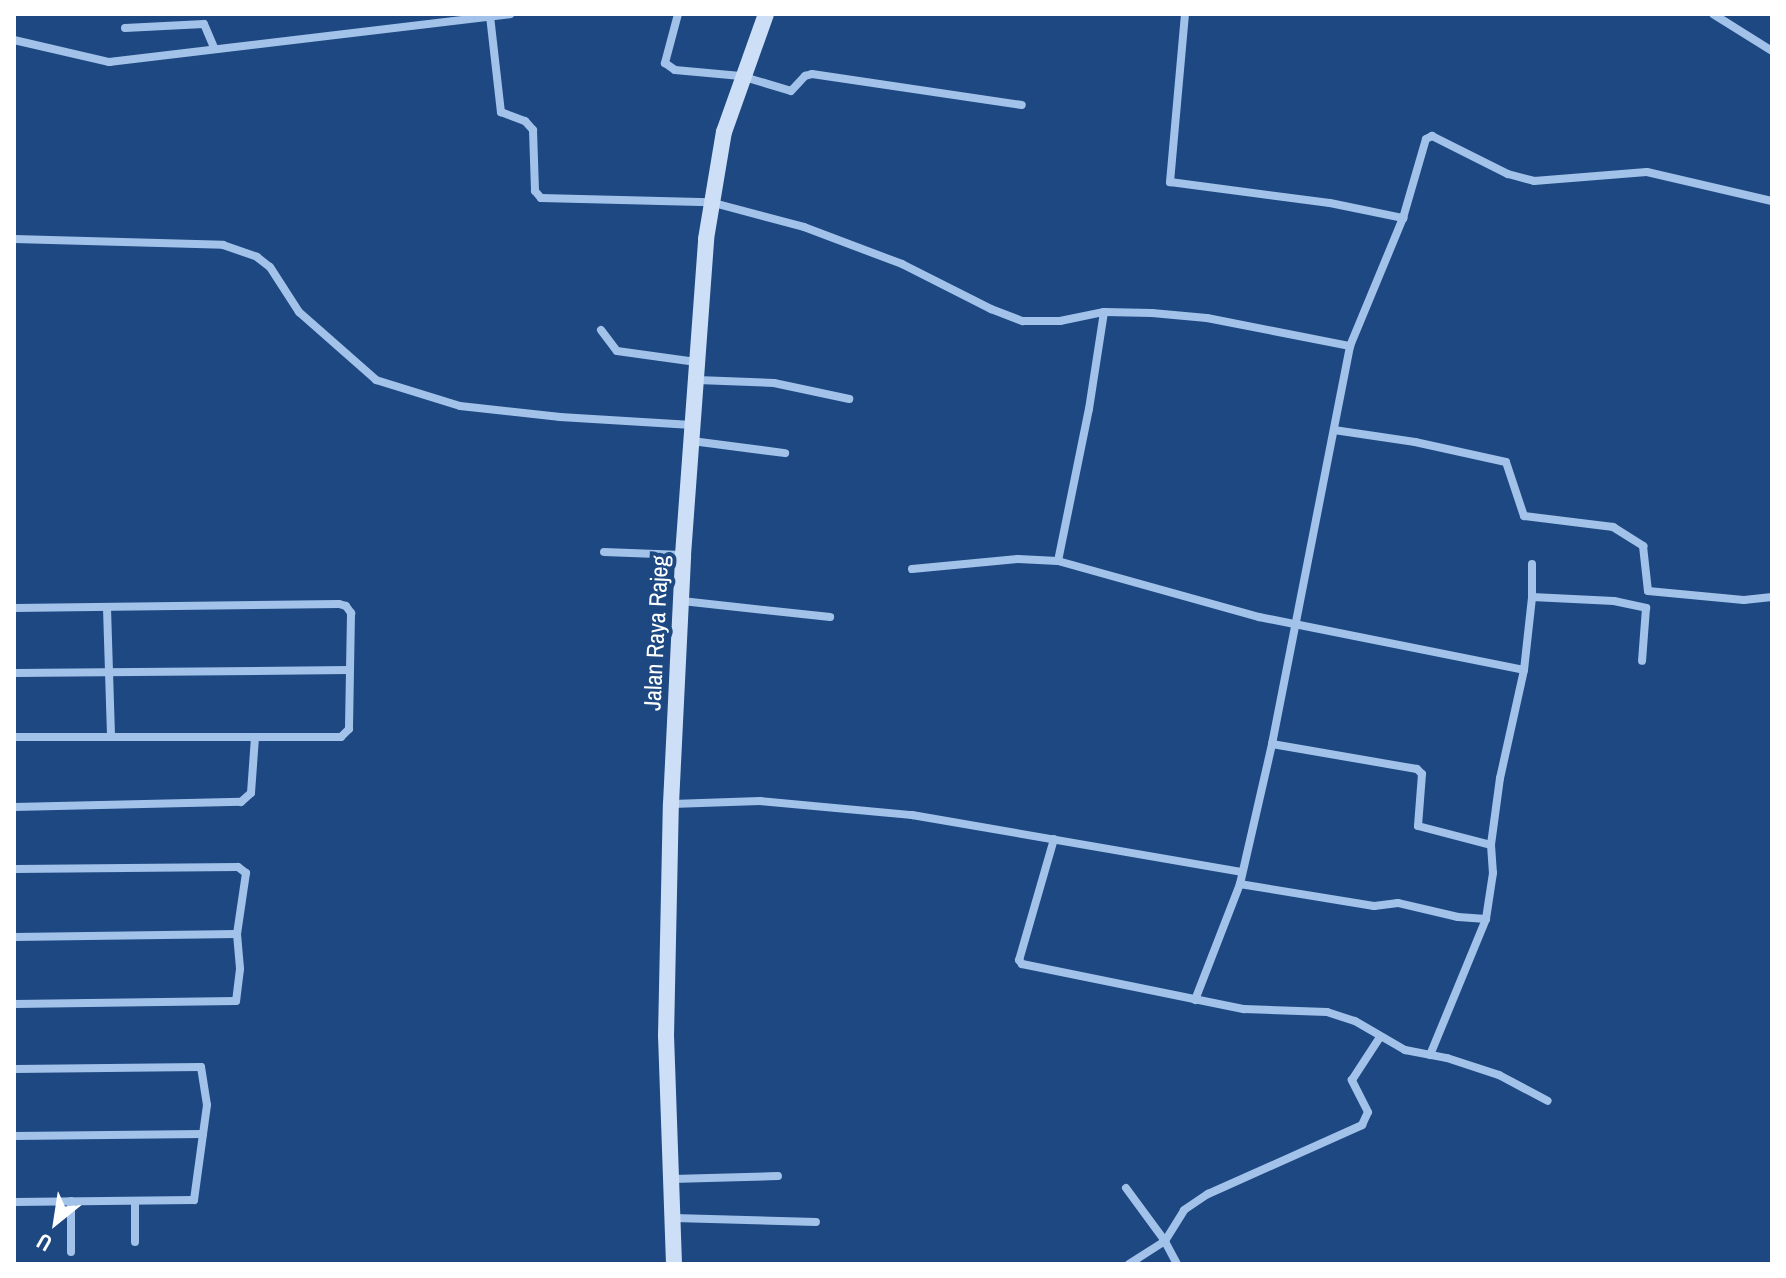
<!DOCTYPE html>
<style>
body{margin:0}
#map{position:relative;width:1786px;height:1278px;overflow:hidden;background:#1d4881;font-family:"Archivo Narrow",sans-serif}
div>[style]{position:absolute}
.street>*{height:8px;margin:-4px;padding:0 4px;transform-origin:4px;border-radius:4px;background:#a2c2ea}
.secondary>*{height:16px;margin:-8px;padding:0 8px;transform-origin:8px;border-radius:8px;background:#cddff7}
span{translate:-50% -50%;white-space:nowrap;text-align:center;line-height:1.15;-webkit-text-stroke:8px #1d4881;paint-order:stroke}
.street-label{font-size:24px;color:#fff}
.frame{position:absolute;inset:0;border:16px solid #fff;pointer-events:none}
.north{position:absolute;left:16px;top:1182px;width:80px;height:80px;-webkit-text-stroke:6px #1d4881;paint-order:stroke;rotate:210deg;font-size:22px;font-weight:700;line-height:32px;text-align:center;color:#fff}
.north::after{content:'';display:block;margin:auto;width:28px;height:36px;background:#fff;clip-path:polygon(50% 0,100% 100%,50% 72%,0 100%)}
</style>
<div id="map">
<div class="street">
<div style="left:678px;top:14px;width:51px;rotate:104.9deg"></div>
<div style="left:665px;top:63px;width:12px;rotate:35deg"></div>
<div style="left:675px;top:70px;width:66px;rotate:5.2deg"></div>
<div style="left:741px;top:76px;width:52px;rotate:16.7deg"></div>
<div style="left:791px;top:91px;width:21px;rotate:-47deg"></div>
<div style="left:805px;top:76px;width:7px;rotate:-16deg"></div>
<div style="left:812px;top:74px;width:212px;rotate:8.4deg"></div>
<div style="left:1185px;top:14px;width:169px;rotate:95.1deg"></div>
<div style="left:1170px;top:182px;width:161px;rotate:7.5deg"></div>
<div style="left:1330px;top:203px;width:75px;rotate:11.6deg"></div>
<div style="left:1713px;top:14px;width:70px;rotate:32.1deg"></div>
<div style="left:490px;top:16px;width:97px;rotate:83.5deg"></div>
<div style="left:501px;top:112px;width:26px;rotate:21deg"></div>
<div style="left:525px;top:121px;width:12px;rotate:48deg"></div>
<div style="left:533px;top:130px;width:61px;rotate:88.1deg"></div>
<div style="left:535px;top:191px;width:9px;rotate:49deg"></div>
<div style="left:541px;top:198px;width:169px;rotate:1.4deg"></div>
<div style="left:710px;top:202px;width:97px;rotate:14.9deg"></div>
<div style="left:804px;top:227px;width:105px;rotate:20.7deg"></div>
<div style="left:902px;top:264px;width:100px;rotate:26.8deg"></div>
<div style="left:991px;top:309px;width:34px;rotate:21deg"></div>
<div style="left:1023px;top:321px;width:37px"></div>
<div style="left:1060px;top:321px;width:45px;rotate:-11.6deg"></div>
<div style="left:1104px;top:312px;width:48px;rotate:1.2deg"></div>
<div style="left:1152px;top:313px;width:55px;rotate:5.2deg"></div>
<div style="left:1207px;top:318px;width:146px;rotate:11.1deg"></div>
<div style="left:125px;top:28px;width:79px;rotate:-2.9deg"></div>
<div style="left:204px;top:24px;width:26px;rotate:67deg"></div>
<div style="left:14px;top:40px;width:98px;rotate:13deg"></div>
<div style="left:109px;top:62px;width:404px;rotate:-6.8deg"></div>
<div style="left:14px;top:239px;width:209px;rotate:1.6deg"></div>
<div style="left:223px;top:245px;width:36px;rotate:19deg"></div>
<div style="left:257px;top:257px;width:16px;rotate:38deg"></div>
<div style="left:270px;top:267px;width:54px;rotate:57.2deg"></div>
<div style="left:299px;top:312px;width:103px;rotate:41.4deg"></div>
<div style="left:376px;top:380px;width:88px;rotate:17.2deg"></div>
<div style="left:460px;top:406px;width:101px;rotate:6.3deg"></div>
<div style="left:560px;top:417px;width:132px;rotate:3.5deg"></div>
<div style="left:601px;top:330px;width:26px;rotate:53deg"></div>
<div style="left:617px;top:351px;width:80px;rotate:7.9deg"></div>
<div style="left:697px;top:380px;width:77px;rotate:2.2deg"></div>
<div style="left:774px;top:383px;width:77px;rotate:12deg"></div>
<div style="left:1334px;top:430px;width:82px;rotate:8.4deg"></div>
<div style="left:1415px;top:442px;width:93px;rotate:12.4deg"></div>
<div style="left:1506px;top:462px;width:57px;rotate:71.6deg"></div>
<div style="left:1524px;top:516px;width:90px;rotate:7deg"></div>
<div style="left:1613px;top:527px;width:36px;rotate:32deg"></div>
<div style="left:1643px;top:546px;width:45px;rotate:83.7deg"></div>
<div style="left:1648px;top:591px;width:96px;rotate:5.4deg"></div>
<div style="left:1744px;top:600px;width:28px;rotate:-6deg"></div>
<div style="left:692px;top:441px;width:94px;rotate:7.4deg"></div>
<div style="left:604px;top:552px;width:79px;rotate:2.2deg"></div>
<div style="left:1058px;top:561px;width:155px;rotate:-78.5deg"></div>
<div style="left:1089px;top:409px;width:98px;rotate:-81.2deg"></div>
<div style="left:1532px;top:564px;width:33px;rotate:90deg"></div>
<div style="left:912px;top:569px;width:106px;rotate:-5.4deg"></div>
<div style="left:1018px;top:559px;width:40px;rotate:2.9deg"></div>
<div style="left:1058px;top:561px;width:209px;rotate:15.6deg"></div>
<div style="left:1259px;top:617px;width:270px;rotate:11.3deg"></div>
<div style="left:1524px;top:670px;width:111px;rotate:102.5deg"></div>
<div style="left:1500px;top:778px;width:68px;rotate:97.7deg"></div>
<div style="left:1491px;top:845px;width:28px;rotate:86deg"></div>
<div style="left:1493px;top:873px;width:47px;rotate:98.7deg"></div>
<div style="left:1486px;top:919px;width:28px;rotate:-176deg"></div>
<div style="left:1458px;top:917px;width:62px;rotate:-166.9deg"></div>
<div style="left:1398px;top:903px;width:24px;rotate:173deg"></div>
<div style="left:1374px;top:906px;width:136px;rotate:-170.7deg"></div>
<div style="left:682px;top:601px;width:149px;rotate:6.2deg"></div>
<div style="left:14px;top:608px;width:325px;rotate:-0.7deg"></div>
<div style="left:339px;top:604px;width:7px;rotate:16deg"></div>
<div style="left:346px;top:606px;width:9px;rotate:54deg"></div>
<div style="left:351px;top:613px;width:116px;rotate:91deg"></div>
<div style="left:349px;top:729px;width:11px;rotate:135deg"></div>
<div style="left:341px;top:737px;width:327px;rotate:180deg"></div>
<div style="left:107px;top:608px;width:127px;rotate:88.2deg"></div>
<div style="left:1524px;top:670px;width:73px;rotate:-83.7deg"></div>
<div style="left:1532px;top:597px;width:82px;rotate:2.8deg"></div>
<div style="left:1614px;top:601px;width:33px;rotate:12deg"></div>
<div style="left:1646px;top:608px;width:53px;rotate:94.3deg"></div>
<div style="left:14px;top:673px;width:335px;rotate:-0.5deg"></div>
<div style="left:1272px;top:744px;width:147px;rotate:9.8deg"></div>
<div style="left:1417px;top:769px;width:7px;rotate:45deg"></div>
<div style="left:1422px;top:774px;width:52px;rotate:94.4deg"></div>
<div style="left:1418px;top:826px;width:75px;rotate:14.6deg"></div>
<div style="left:672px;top:804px;width:88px;rotate:-2deg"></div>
<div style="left:760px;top:801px;width:153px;rotate:5.3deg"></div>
<div style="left:912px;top:815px;width:334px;rotate:9.8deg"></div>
<div style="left:14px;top:807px;width:227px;rotate:-1.3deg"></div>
<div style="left:241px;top:802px;width:13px;rotate:-42deg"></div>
<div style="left:251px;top:793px;width:56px;rotate:-85.9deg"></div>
<div style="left:1054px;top:839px;width:126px;rotate:106.1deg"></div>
<div style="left:1019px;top:960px;width:5px;rotate:53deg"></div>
<div style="left:1022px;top:964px;width:227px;rotate:11.5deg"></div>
<div style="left:1244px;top:1009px;width:83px;rotate:2.1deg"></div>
<div style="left:1327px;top:1012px;width:29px;rotate:18deg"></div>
<div style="left:1355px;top:1021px;width:58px;rotate:30.1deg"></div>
<div style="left:1405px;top:1050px;width:43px;rotate:10.8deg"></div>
<div style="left:1447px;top:1058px;width:55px;rotate:18.1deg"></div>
<div style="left:1499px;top:1075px;width:55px;rotate:28deg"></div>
<div style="left:14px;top:869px;width:224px;rotate:-0.5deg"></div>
<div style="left:238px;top:867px;width:10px;rotate:37deg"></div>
<div style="left:246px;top:873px;width:62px;rotate:98.4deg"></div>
<div style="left:237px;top:934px;width:35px;rotate:85deg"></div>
<div style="left:240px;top:969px;width:32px;rotate:97deg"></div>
<div style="left:236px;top:1001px;width:222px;rotate:179.2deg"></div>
<div style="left:14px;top:937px;width:223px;rotate:-0.8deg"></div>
<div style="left:1195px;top:1000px;width:124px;rotate:-68.8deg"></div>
<div style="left:1240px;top:884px;width:144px;rotate:-77.1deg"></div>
<div style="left:1272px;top:744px;width:406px;rotate:-78.9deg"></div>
<div style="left:1350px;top:346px;width:139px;rotate:-67.5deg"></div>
<div style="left:1403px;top:218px;width:82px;rotate:-73.8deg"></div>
<div style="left:1426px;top:139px;width:7px;rotate:-27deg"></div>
<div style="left:1432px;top:136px;width:85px;rotate:26.6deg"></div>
<div style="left:1508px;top:174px;width:27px;rotate:15deg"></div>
<div style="left:1534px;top:181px;width:113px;rotate:-4.6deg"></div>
<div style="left:1647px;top:172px;width:128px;rotate:13.1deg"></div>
<div style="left:1430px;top:1055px;width:147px;rotate:-67.6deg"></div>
<div style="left:14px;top:1069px;width:187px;rotate:-0.6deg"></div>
<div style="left:201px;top:1067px;width:38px;rotate:81deg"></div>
<div style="left:207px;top:1105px;width:96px;rotate:97.8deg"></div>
<div style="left:194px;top:1200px;width:180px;rotate:179.4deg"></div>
<div style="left:14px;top:1136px;width:189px;rotate:-0.6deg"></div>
<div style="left:672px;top:1179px;width:106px;rotate:-1.6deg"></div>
<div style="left:1126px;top:1188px;width:66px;rotate:53.7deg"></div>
<div style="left:1165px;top:1241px;width:43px;rotate:147.4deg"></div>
<div style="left:71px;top:1201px;width:51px;rotate:90deg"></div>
<div style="left:135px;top:1201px;width:41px;rotate:90deg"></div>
<div style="left:674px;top:1218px;width:142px;rotate:1.6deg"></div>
<div style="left:1177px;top:1264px;width:26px;rotate:-118deg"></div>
<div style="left:1165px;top:1241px;width:36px;rotate:-58deg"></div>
<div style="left:1184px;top:1210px;width:29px;rotate:-34deg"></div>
<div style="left:1208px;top:1194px;width:169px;rotate:-24.1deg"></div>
<div style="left:1362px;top:1125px;width:14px;rotate:-65deg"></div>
<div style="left:1368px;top:1112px;width:36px;rotate:-117deg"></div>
<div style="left:1352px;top:1080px;width:51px;rotate:-56.9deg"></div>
</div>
<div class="secondary">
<div style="left:674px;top:1264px;width:228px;rotate:-92deg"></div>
<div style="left:666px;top:1036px;width:232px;rotate:-88.8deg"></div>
<div style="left:671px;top:804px;width:249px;rotate:-87.2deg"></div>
<div style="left:683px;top:555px;width:317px;rotate:-85.8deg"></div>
<div style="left:706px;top:239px;width:109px;rotate:-80.5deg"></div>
<div style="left:724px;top:132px;width:125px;rotate:-70.4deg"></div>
</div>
<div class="street-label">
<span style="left:656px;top:633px;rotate:-87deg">Jalan Raya Rajeg</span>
</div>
<div class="frame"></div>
<div class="north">U</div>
</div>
